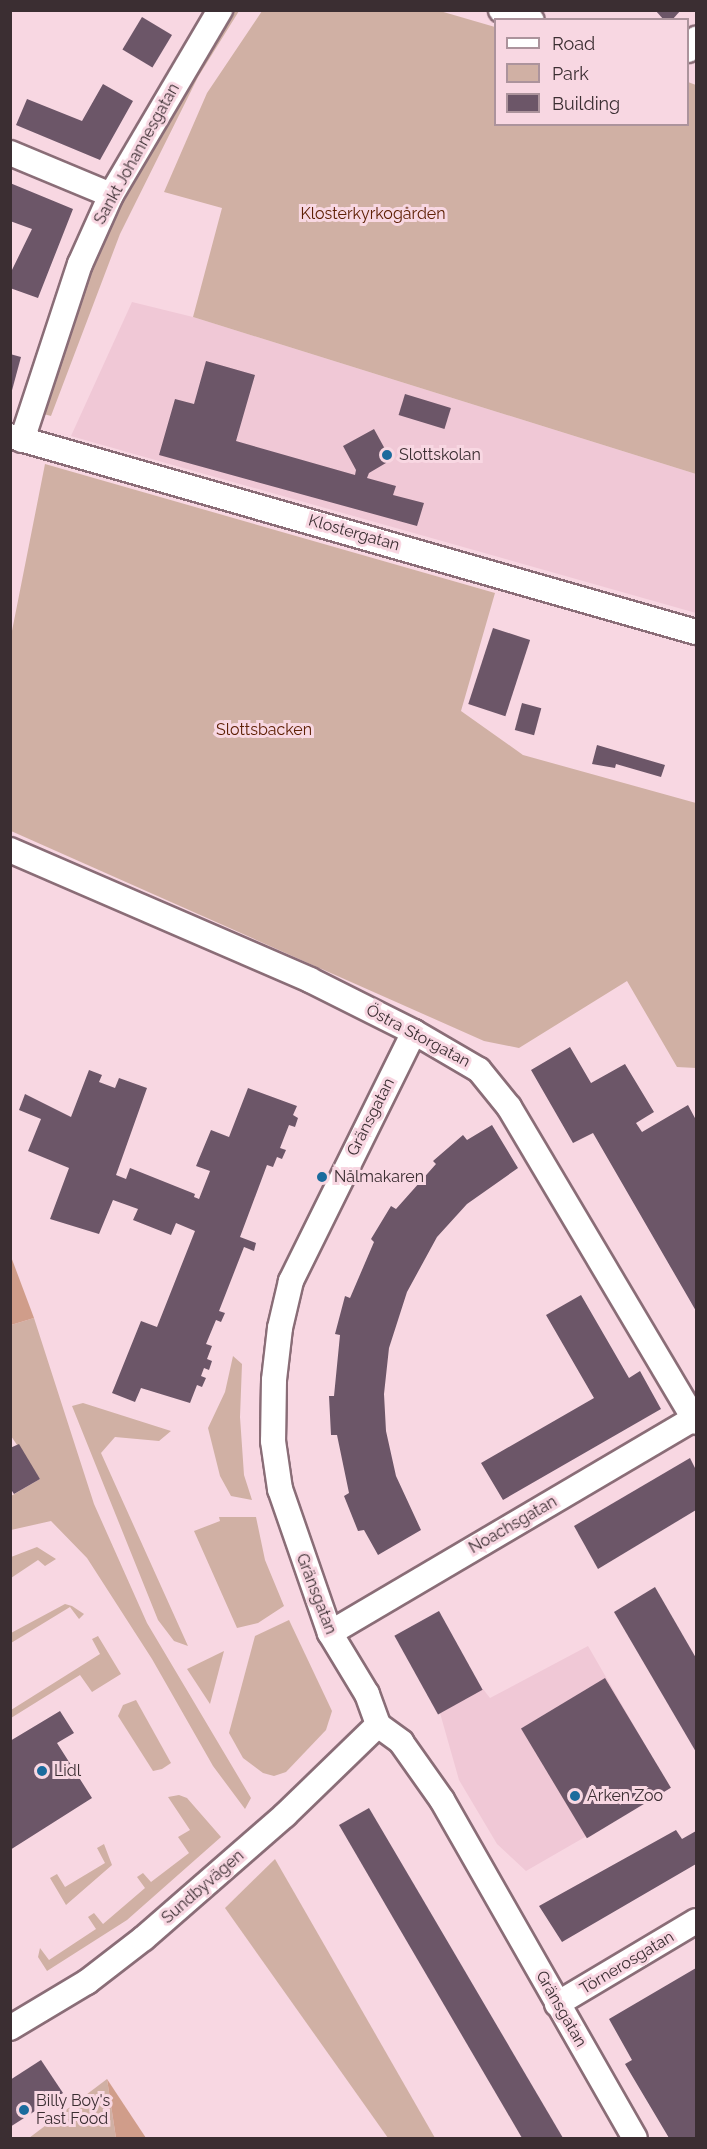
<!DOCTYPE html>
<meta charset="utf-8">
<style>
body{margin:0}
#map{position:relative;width:707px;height:2149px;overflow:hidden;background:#f8d7e2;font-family:Raleway,sans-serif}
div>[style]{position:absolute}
.built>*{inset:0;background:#f0c8d6}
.green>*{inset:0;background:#d0b0a4}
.forest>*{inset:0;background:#d09d8a}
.building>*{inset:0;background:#6c5668;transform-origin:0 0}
.roads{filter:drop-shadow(2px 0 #8a6d77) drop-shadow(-2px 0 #8a6d77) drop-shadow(0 2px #8a6d77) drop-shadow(0 -2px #8a6d77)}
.minor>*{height:24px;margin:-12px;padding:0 12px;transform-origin:12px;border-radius:12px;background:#fff}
.dots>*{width:16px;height:16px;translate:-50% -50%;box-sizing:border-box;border:3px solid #f8d7e2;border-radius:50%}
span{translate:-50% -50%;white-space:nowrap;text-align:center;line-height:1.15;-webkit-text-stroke:6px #f8d7e2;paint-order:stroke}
.street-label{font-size:16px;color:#3b2e32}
.park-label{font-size:16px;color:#5e2005}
.poi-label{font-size:16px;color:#3b2e32}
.left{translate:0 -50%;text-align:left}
.frame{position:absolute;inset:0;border:12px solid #3b2e32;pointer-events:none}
.legend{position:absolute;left:494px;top:18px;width:195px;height:108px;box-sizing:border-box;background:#f8d7e2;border:2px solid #ac939c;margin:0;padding:8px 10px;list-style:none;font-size:18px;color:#3b2e32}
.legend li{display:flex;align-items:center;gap:12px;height:30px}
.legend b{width:30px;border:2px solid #ac939c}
</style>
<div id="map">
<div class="built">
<div style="clip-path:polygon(132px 302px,193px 317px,696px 474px,696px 613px,71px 436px)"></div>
<div style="clip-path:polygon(588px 1646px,670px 1788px,526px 1871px,497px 1844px,459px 1780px,440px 1713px,483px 1689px,490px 1698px)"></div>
</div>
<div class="green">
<div style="clip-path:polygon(230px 11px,239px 11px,198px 77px,120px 234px,51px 416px,40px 413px,72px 306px,124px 188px)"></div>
<div style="clip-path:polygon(262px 11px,440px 11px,495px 27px,496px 124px,688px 124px,688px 82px,696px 85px,696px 474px,193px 317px,222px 208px,164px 192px,207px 93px)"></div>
<div style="clip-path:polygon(45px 464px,495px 593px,461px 711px,523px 755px,696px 803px,696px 1068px,677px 1067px,627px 981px,519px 1048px,484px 1041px,11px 831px,11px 636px)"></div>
<div style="clip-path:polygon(34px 1318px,94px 1504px,147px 1623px,251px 1798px,245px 1809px,213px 1766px,152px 1659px,87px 1558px,51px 1521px,11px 1530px,11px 1496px,40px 1479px,11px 1436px,11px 1325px)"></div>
<div style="clip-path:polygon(233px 1356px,242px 1364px,240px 1417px,244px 1475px,252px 1500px,231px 1496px,220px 1476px,208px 1428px,225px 1392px)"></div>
<div style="clip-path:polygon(83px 1403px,171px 1431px,159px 1441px,115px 1437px,101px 1453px,188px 1646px,174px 1641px,158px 1620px,72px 1406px)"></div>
<div style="clip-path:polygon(219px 1517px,256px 1517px,265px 1560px,284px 1606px,258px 1623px,237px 1628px,194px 1531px,220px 1521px)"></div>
<div style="clip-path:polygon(37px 1547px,56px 1559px,45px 1566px,38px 1560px,11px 1578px,11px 1557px)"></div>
<div style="clip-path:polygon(65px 1604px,72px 1606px,84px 1614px,79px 1619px,70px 1607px,11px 1643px,11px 1633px)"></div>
<div style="clip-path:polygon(289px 1620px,332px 1711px,326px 1730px,286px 1772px,274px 1776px,263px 1773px,243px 1758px,229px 1733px,255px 1636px)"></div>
<div style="clip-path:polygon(98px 1636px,121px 1674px,92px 1692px,80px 1675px,11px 1718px,11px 1710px,100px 1654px,92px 1639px)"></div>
<div style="clip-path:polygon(224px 1651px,210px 1704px,187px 1669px)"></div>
<div style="clip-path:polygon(136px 1700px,171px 1763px,162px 1769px,153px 1771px,118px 1716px,123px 1705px)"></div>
<div style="clip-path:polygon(179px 1795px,187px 1798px,221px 1837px,127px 1920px,47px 1971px,38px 1957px,40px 1948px,49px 1960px,96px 1929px,88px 1917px,94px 1913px,103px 1924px,145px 1888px,137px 1877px,143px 1873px,151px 1882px,189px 1853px,178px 1837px,190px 1830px,168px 1797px)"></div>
<div style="clip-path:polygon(104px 1844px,112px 1865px,66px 1905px,50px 1878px,57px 1874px,65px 1887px,105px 1863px,97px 1848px)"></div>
<div style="clip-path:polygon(275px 1859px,329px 1953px,435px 2138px,388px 2138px,225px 1908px)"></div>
<div style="clip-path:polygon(107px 2079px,116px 2138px,29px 2138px)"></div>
</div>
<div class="forest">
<div style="clip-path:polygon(10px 1254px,34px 1318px,11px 1325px,10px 1325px)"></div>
<div style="clip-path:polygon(107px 2079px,146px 2138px,116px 2138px)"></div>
</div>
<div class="building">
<div style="clip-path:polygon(655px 10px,681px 10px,672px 20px,664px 20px)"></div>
<div style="left:142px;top:17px;width:35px;height:38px;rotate:31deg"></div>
<div style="clip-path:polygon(103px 84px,133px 101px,100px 160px,16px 125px,27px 99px,82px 121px)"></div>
<div style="clip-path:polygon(10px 183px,73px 209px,38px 298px,10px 288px,10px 274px,32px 229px,10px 221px)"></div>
<div style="clip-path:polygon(10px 354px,21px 357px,11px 394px,10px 393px)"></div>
<div style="clip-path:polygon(206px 361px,255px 375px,236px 441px,355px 475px,356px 470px,343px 446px,374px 429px,391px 460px,369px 473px,367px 478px,396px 486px,393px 495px,424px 503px,417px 526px,159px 455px,175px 399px,194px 404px)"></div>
<div style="left:405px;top:394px;width:48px;height:22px;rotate:17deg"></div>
<div style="left:493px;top:628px;width:39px;height:80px;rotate:18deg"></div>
<div style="left:522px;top:703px;width:20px;height:28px;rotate:15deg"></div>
<div style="clip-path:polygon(597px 745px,665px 765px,661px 777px,616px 764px,615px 768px,592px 764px)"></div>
<div style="clip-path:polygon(570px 1047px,591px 1083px,625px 1064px,654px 1112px,636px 1123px,642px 1132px,688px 1105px,696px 1120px,696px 1311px,593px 1133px,573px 1143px,531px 1070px)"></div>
<div style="clip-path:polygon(89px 1070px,102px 1075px,99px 1082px,115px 1088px,119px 1078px,147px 1088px,116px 1175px,126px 1179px,130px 1168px,195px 1194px,194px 1197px,199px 1199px,210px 1171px,196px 1166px,211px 1130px,229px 1137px,248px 1088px,297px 1106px,293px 1115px,298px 1118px,295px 1127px,289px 1125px,280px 1148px,286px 1150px,282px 1159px,277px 1157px,273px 1167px,267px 1165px,240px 1237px,256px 1243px,254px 1251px,244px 1247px,219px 1311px,225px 1313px,221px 1322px,216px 1320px,206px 1344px,212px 1346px,207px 1359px,212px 1361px,209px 1370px,204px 1368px,201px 1376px,206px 1378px,202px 1387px,197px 1385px,190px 1403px,141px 1388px,135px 1402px,112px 1393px,141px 1321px,157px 1327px,195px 1231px,176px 1223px,171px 1235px,133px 1220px,138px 1209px,113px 1200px,99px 1234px,50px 1219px,69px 1168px,28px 1151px,41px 1119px,19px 1110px,25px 1094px,71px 1117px)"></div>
<div style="clip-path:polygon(492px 1125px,518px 1168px,467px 1204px,437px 1237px,407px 1292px,389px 1348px,384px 1394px,386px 1431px,396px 1476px,421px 1530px,378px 1555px,364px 1530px,358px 1531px,344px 1496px,349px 1493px,337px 1435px,331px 1435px,329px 1396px,334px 1396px,340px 1335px,335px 1334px,345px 1296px,350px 1298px,374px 1242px,371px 1239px,391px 1206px,396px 1209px,436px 1164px,433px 1161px,463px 1135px,467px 1140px)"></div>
<div style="clip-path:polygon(581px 1295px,629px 1378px,640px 1371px,661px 1409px,503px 1500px,481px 1463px,594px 1398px,546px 1315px)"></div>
<div style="clip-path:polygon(19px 1444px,40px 1479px,14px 1494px,10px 1488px,10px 1448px)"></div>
<div style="clip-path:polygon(690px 1458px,696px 1470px,696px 1510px,598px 1569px,574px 1526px)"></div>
<div style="clip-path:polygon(655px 1587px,696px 1658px,696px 1752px,614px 1612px)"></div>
<div style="left:439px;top:1611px;width:90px;height:51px;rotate:61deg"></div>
<div style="left:605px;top:1678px;width:128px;height:98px;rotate:59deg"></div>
<div style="clip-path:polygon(60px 1711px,74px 1733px,57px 1743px,92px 1798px,10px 1850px,10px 1741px)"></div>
<div style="clip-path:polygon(369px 1808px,422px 1898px,563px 2138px,522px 2138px,392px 1916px,339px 1825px)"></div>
<div style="clip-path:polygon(676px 1830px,682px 1839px,696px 1831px,696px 1864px,562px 1942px,539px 1906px)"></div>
<div style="clip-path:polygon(696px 1968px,696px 2138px,669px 2138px,625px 2064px,632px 2060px,609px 2019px)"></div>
<div style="clip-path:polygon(41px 2060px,63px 2093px,10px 2127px,10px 2080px)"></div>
</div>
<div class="roads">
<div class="minor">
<div style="left:501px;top:10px;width:32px;rotate:18deg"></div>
<div style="left:688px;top:50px;width:14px;rotate:-54deg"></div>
<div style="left:10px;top:153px;width:109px;rotate:22.6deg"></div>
<div style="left:10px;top:436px;width:713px;rotate:15.95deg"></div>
<div style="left:22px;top:440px;width:185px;rotate:-71.8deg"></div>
<div style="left:80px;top:264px;width:76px;rotate:-65.8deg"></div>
<div style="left:111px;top:195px;width:215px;rotate:-59.5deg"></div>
<div style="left:10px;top:850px;width:327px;rotate:23.4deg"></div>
<div style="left:310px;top:980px;width:116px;rotate:26.6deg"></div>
<div style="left:414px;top:1032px;width:75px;rotate:30.3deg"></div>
<div style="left:479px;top:1070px;width:48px;rotate:51deg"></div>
<div style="left:509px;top:1107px;width:366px;rotate:59.3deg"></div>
<div style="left:414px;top:1032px;width:278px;rotate:116.3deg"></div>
<div style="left:291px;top:1281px;width:48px;rotate:103.2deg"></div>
<div style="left:280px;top:1328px;width:52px;rotate:96.6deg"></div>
<div style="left:274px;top:1380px;width:61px;rotate:90.9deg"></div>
<div style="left:273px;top:1441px;width:49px;rotate:81.7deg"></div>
<div style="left:280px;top:1489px;width:152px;rotate:70.9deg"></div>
<div style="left:330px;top:1633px;width:71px;rotate:58.8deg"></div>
<div style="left:367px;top:1694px;width:33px;rotate:70deg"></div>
<div style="left:378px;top:1725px;width:29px;rotate:36deg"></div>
<div style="left:401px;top:1742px;width:71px;rotate:54.7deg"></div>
<div style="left:442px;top:1800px;width:389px;rotate:60.3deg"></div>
<div style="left:330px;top:1633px;width:425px;rotate:-30.5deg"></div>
<div style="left:557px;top:2004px;width:162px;rotate:-30.8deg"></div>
<div style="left:10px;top:2028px;width:90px;rotate:-30.9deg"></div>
<div style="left:87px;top:1982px;width:72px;rotate:-37.7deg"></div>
<div style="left:144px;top:1938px;width:187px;rotate:-41.1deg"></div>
<div style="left:285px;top:1815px;width:129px;rotate:-44.1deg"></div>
</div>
</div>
<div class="dots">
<div style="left:387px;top:455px;background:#1b6b9d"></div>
<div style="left:322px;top:1177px;background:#1b6b9d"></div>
<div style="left:42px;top:1771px;background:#1b6b9d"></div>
<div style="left:575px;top:1796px;background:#1b6b9d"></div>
<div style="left:24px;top:2110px;background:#1b6b9d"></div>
</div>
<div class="street-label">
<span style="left:137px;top:154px;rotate:-61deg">Sankt Johannesgatan</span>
<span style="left:354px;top:533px;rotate:16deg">Klostergatan</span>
<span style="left:418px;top:1036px;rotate:28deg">Östra Storgatan</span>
<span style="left:371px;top:1117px;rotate:-63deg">Gränsgatan</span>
<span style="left:513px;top:1525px;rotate:-30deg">Noachsgatan</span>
<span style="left:316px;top:1594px;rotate:69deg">Gränsgatan</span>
<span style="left:203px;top:1887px;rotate:-41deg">Sundbyvägen</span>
<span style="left:627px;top:1963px;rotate:-31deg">Törnerosgatan</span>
<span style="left:561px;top:2009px;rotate:60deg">Gränsgatan</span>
</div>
<div class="park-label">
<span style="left:373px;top:214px">Klosterkyrkogården</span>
<span style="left:264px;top:730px">Slottsbacken</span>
</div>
<div class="poi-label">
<span class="left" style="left:399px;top:455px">Slottskolan</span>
<span class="left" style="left:334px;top:1177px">Nålmakaren</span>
<span class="left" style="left:54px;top:1771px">Lidl</span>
<span class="left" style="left:587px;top:1796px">Arken Zoo</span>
<span class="left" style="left:36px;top:2110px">Billy Boy's<br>Fast Food</span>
</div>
<div class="frame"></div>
<ul class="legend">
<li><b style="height:8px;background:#fff"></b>Road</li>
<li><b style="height:16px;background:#d0b0a4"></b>Park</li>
<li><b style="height:16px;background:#6c5668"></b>Building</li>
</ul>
</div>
